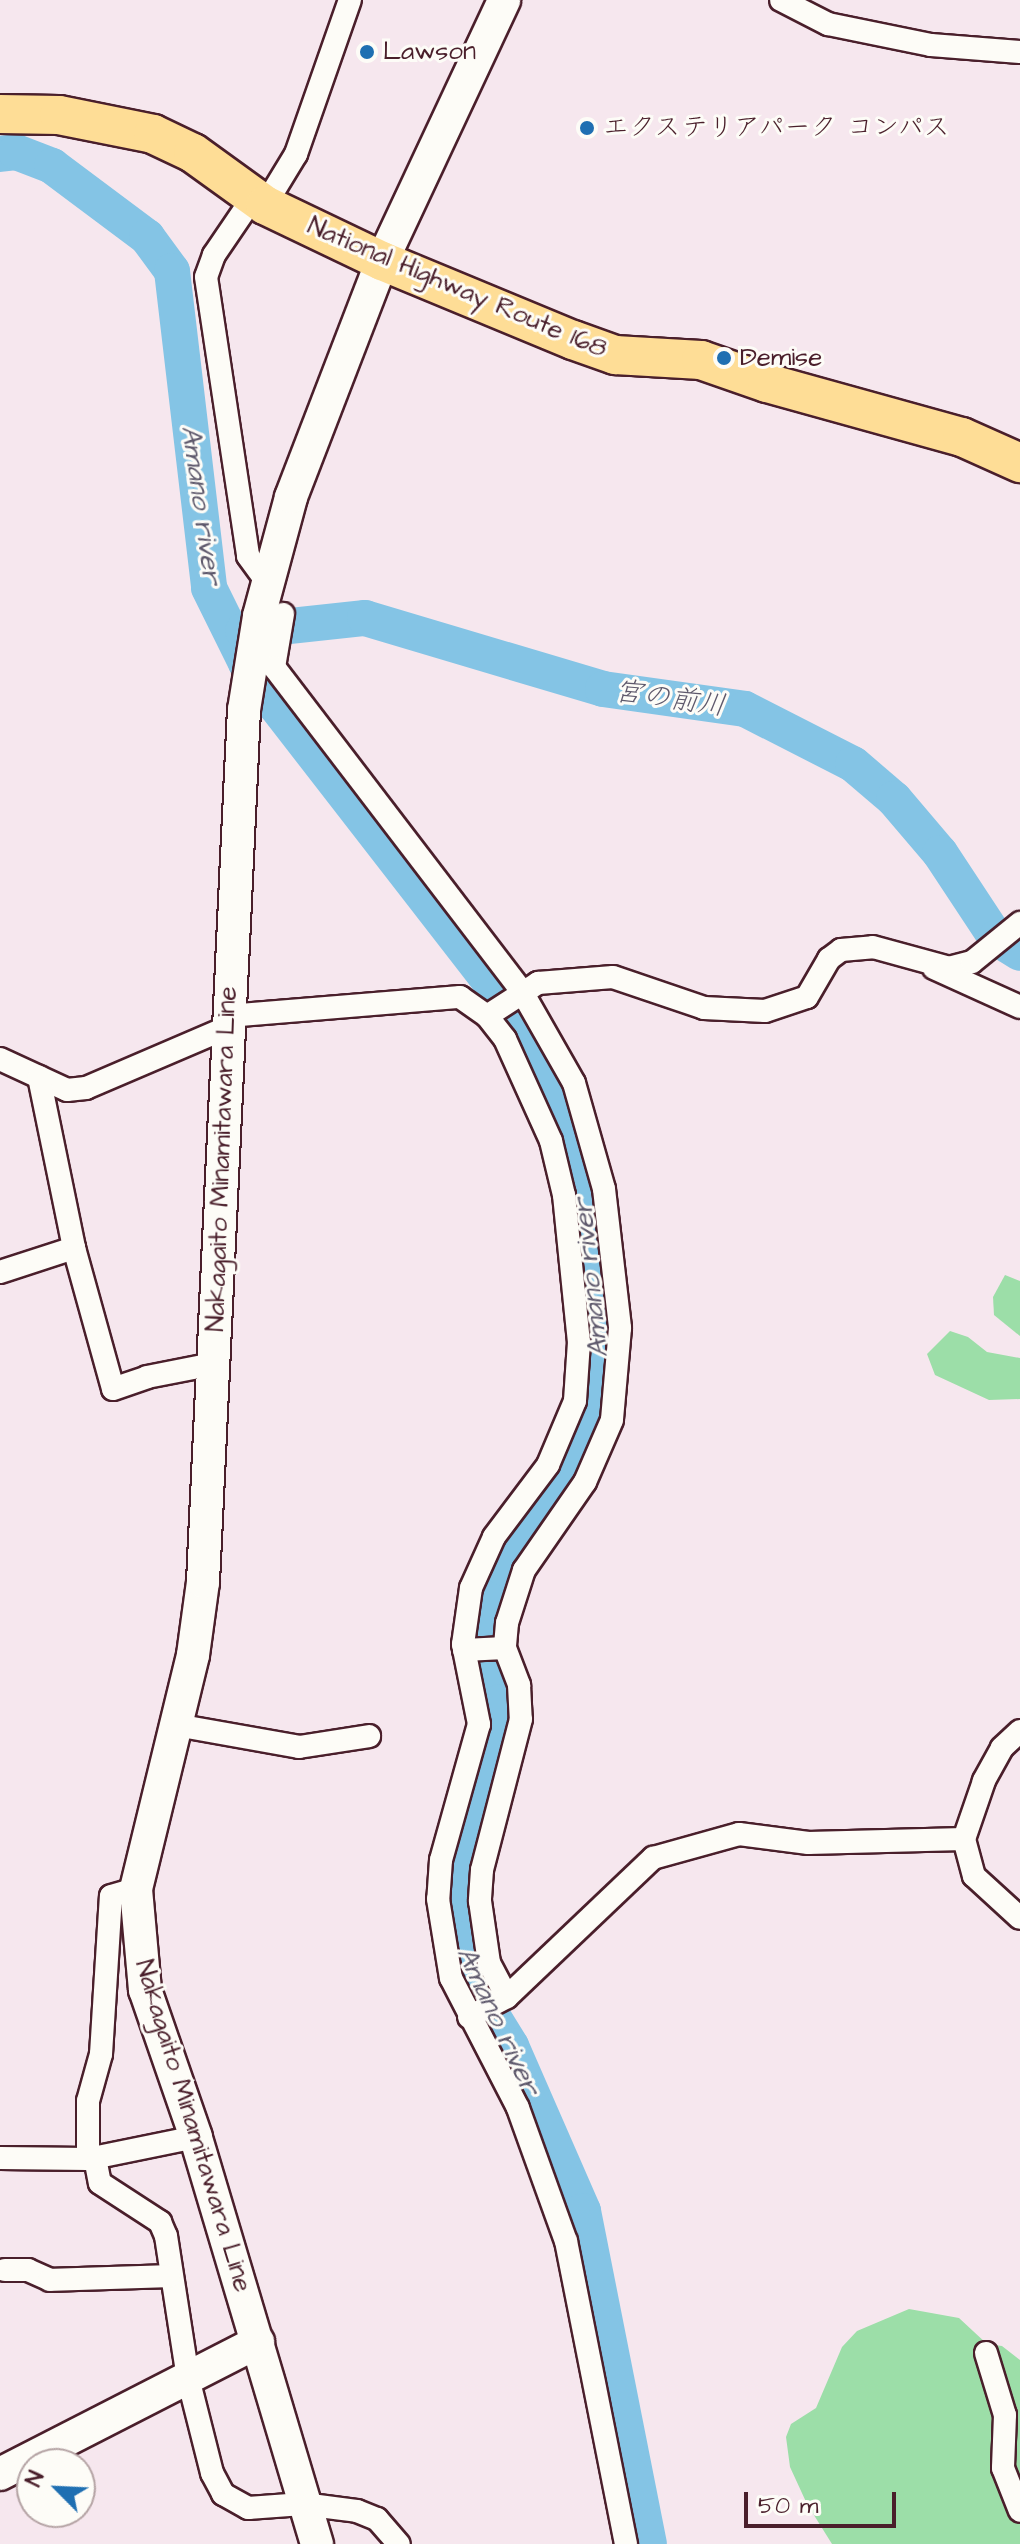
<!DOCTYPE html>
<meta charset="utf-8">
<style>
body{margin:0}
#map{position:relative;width:1020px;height:2544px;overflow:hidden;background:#f6e7ee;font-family:"Architects Daughter","Klee One",sans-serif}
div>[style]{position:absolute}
.green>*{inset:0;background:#9cdea8}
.river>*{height:36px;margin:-18px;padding:0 18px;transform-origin:18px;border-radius:18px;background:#84c4e5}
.roads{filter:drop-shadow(2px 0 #4a1f2b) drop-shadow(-2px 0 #4a1f2b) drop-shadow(0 2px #4a1f2b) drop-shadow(0 -2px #4a1f2b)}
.minor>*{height:22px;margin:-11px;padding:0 11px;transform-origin:11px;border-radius:11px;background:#fdfcf7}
.secondary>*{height:32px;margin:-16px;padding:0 16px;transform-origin:16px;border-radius:16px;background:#fdfcf7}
.trunk>*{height:38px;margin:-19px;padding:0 19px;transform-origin:19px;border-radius:19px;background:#fedd96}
.dots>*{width:22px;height:22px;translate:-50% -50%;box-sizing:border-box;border:4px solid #fdfcf7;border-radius:50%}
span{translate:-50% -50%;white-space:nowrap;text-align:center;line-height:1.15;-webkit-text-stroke:6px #fdfcf7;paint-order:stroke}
.poi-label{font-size:26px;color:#4a1f2b}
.left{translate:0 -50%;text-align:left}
.street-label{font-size:26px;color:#4a1f2b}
.water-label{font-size:28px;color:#5e596c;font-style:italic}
.north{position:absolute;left:16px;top:2448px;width:80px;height:80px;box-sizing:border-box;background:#fdfcf7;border:2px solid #b5a4a5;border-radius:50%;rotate:294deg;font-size:22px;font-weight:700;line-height:32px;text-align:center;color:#4a1f2b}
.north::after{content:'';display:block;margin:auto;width:28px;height:36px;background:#1f6fb2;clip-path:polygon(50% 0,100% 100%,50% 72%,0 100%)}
.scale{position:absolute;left:744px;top:2492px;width:152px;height:36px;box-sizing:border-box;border:4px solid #4a1f2b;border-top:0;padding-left:10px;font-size:24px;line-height:28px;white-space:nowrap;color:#4a1f2b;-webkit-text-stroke:6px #fdfcf7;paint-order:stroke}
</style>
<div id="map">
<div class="green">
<div style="clip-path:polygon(1005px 1275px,1020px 1281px,1020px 1336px,994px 1315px,993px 1297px)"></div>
<div style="clip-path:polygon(950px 1331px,968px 1337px,987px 1352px,1020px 1358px,1020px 1399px,989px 1400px,935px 1375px,927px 1354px)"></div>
<div style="clip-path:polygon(909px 2309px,959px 2318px,987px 2344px,1002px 2346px,1020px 2360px,1020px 2544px,832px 2544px,807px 2504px,790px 2467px,786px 2437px,791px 2424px,816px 2408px,842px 2347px,857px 2331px)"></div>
</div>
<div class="river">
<div style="left:0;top:154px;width:16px;rotate:-7deg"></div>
<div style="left:16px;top:152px;width:39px;rotate:21deg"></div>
<div style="left:52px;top:166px;width:119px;rotate:36.8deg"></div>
<div style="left:147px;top:237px;width:42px;rotate:53.7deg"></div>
<div style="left:172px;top:271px;width:319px;rotate:83.3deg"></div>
<div style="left:209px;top:588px;width:84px;rotate:63.7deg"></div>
<div style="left:246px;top:663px;width:52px;rotate:55.1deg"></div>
<div style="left:276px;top:706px;width:387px;rotate:52.2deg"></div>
<div style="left:513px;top:1012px;width:46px;rotate:57.3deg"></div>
<div style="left:538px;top:1051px;width:93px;rotate:67.3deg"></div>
<div style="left:574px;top:1137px;width:112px;rotate:80.2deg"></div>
<div style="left:593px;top:1247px;width:137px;rotate:86.7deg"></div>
<div style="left:601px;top:1384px;width:49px;rotate:104deg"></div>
<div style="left:589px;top:1432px;width:52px;rotate:116.1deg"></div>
<div style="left:566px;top:1479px;width:109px;rotate:126deg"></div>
<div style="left:502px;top:1567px;width:35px;rotate:115deg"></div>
<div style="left:487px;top:1599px;width:34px;rotate:95deg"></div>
<div style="left:484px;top:1633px;width:71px;rotate:76.9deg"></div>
<div style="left:500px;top:1702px;width:39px;rotate:93deg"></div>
<div style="left:498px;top:1741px;width:107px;rotate:107.9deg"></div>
<div style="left:465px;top:1843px;width:48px;rotate:99.7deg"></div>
<div style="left:457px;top:1890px;width:49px;rotate:87.7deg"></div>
<div style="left:459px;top:1939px;width:53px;rotate:71.2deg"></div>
<div style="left:476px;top:1989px;width:67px;rotate:58.4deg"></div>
<div style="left:511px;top:2046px;width:180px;rotate:66.4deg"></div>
<div style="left:583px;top:2211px;width:339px;rotate:78.8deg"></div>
<div style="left:243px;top:631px;width:123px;rotate:-6.1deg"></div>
<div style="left:365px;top:618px;width:248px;rotate:16.6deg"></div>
<div style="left:603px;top:689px;width:143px;rotate:8deg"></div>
<div style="left:745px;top:709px;width:121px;rotate:27deg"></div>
<div style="left:853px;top:764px;width:54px;rotate:40.5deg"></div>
<div style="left:894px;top:799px;width:71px;rotate:49.6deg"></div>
<div style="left:940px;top:853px;width:102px;rotate:56.6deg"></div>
<div style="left:996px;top:938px;width:28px;rotate:32deg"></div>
</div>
<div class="roads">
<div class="minor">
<div style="left:781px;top:0;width:53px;rotate:27.1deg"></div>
<div style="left:828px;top:24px;width:105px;rotate:11.5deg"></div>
<div style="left:931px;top:45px;width:89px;rotate:4.5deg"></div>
<div style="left:252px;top:199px;width:68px;rotate:124.2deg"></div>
<div style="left:214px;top:255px;width:23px;rotate:110deg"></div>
<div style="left:206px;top:277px;width:282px;rotate:81.4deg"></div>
<div style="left:248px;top:556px;width:32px;rotate:54deg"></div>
<div style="left:265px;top:205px;width:60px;rotate:-58.7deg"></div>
<div style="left:296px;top:154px;width:163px;rotate:-70.7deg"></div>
<div style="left:283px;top:614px;width:54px;rotate:99.6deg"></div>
<div style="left:274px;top:667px;width:407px;rotate:52.6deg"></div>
<div style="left:521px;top:990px;width:107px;rotate:60.3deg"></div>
<div style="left:574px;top:1083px;width:110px;rotate:74.2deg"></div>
<div style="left:604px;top:1189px;width:140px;rotate:83.4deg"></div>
<div style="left:620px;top:1328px;width:92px;rotate:95deg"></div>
<div style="left:612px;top:1420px;width:68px;rotate:113.5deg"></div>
<div style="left:585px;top:1482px;width:107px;rotate:124.7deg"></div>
<div style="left:524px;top:1570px;width:56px;rotate:107.8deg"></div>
<div style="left:507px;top:1623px;width:25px;rotate:95deg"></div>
<div style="left:505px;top:1648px;width:40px;rotate:69deg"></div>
<div style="left:519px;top:1685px;width:34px;rotate:87deg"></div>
<div style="left:521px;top:1719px;width:156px;rotate:104.5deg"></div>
<div style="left:482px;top:1870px;width:31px;rotate:94deg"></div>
<div style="left:480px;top:1901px;width:63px;rotate:81.7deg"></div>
<div style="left:489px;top:1963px;width:38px;rotate:62deg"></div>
<div style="left:934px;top:968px;width:94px;rotate:24.4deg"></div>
<div style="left:228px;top:1016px;width:233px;rotate:-4.7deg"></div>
<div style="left:460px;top:997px;width:33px;rotate:35deg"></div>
<div style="left:487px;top:1016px;width:29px;rotate:52deg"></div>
<div style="left:505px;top:1039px;width:112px;rotate:65.7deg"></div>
<div style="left:551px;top:1141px;width:56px;rotate:76.5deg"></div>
<div style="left:564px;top:1195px;width:148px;rotate:84.2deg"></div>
<div style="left:579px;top:1342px;width:59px;rotate:93.9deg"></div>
<div style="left:575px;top:1401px;width:69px;rotate:112.9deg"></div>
<div style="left:548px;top:1465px;width:90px;rotate:126.9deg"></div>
<div style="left:494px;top:1537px;width:56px;rotate:114.3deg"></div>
<div style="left:471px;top:1588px;width:57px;rotate:98.1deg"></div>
<div style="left:463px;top:1644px;width:82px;rotate:78.7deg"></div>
<div style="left:479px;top:1724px;width:141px;rotate:105.6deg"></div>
<div style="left:441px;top:1860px;width:39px;rotate:94deg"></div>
<div style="left:438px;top:1899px;width:80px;rotate:80.7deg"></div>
<div style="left:451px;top:1978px;width:146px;rotate:62.7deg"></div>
<div style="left:518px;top:2108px;width:141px;rotate:70.2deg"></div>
<div style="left:566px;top:2241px;width:309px;rotate:78.8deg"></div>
<div style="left:487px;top:1016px;width:61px;rotate:-32.9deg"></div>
<div style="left:538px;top:983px;width:75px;rotate:-4.6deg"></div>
<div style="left:613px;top:977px;width:96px;rotate:18.8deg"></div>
<div style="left:704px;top:1008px;width:61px;rotate:2.8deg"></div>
<div style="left:765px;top:1011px;width:44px;rotate:-18.4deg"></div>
<div style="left:807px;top:997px;width:44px;rotate:-59.9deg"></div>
<div style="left:829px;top:959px;width:15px;rotate:-37deg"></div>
<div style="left:841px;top:950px;width:32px;rotate:-5deg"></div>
<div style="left:873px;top:947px;width:79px;rotate:15.4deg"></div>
<div style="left:949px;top:968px;width:24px;rotate:-15deg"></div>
<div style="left:972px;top:962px;width:62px;rotate:-39.1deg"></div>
<div style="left:0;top:1059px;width:74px;rotate:24.8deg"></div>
<div style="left:67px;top:1090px;width:19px;rotate:-6deg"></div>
<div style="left:86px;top:1088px;width:152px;rotate:-23.2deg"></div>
<div style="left:39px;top:1077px;width:175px;rotate:78.4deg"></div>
<div style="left:74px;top:1248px;width:146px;rotate:74.5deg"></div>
<div style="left:113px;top:1389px;width:36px;rotate:-19deg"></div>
<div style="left:147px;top:1377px;width:67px;rotate:-11.1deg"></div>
<div style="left:0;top:1272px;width:78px;rotate:-18deg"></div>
<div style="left:464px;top:1650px;width:41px;rotate:-2.8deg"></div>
<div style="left:176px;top:1725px;width:125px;rotate:10.1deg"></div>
<div style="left:299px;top:1747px;width:71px;rotate:-8.9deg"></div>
<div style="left:1020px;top:1731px;width:25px;rotate:137deg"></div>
<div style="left:1002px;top:1748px;width:38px;rotate:119deg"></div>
<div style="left:984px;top:1781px;width:61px;rotate:109deg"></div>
<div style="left:964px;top:1839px;width:38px;rotate:75deg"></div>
<div style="left:974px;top:1876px;width:62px;rotate:42.4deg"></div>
<div style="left:469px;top:2017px;width:43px;rotate:-27.8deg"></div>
<div style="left:507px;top:1997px;width:202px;rotate:-43.6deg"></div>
<div style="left:653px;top:1858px;width:89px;rotate:-15.6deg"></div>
<div style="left:739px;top:1834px;width:70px;rotate:7.4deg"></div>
<div style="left:808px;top:1843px;width:156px;rotate:-1.5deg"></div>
<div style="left:0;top:2158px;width:88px;rotate:0.7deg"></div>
<div style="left:88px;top:2159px;width:110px;rotate:-11.5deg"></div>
<div style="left:95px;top:2158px;width:25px;rotate:79deg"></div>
<div style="left:100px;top:2183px;width:72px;rotate:33deg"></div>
<div style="left:160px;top:2222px;width:15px;rotate:67deg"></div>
<div style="left:166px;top:2236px;width:144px;rotate:81.2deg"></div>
<div style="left:188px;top:2378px;width:98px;rotate:75.8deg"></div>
<div style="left:212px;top:2473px;width:24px;rotate:62deg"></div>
<div style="left:223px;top:2494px;width:29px;rotate:29deg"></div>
<div style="left:248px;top:2508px;width:55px;rotate:-4.2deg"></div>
<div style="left:303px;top:2504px;width:54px;rotate:7.4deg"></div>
<div style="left:357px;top:2511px;width:22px;rotate:22deg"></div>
<div style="left:377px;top:2519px;width:33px;rotate:49deg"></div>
<div style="left:88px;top:2159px;width:58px;rotate:-90deg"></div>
<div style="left:88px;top:2101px;width:49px;rotate:-74.5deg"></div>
<div style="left:101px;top:2054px;width:158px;rotate:-86.4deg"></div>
<div style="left:111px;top:1896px;width:26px;rotate:-16deg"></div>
<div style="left:5px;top:2270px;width:23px"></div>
<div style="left:28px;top:2270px;width:24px;rotate:24deg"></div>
<div style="left:50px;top:2280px;width:119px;rotate:-1.9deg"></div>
<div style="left:986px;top:2353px;width:65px;rotate:73deg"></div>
<div style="left:1005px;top:2415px;width:53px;rotate:92.2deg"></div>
<div style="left:1003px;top:2468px;width:46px;rotate:68.4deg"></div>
</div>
<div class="secondary">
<div style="left:0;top:2474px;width:290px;rotate:-27.1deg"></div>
<div style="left:317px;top:2544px;width:425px;rotate:-106.6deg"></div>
<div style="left:196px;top:2137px;width:156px;rotate:-109.1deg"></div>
<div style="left:145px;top:1990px;width:101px;rotate:-95.1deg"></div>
<div style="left:136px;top:1889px;width:241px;rotate:-76.3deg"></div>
<div style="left:193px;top:1655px;width:74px;rotate:-82.2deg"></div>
<div style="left:203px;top:1582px;width:873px;rotate:-87.31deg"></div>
<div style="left:244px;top:710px;width:95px;rotate:-80.9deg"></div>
<div style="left:259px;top:616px;width:123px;rotate:-74.9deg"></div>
<div style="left:291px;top:497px;width:253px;rotate:-68.9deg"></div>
<div style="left:382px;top:261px;width:288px;rotate:-64.9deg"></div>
</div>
<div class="trunk">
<div style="left:0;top:114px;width:59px;rotate:1deg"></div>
<div style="left:59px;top:115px;width:96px;rotate:11.4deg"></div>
<div style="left:153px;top:134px;width:44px;rotate:25.4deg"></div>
<div style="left:193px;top:153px;width:89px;rotate:35.8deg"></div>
<div style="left:265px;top:205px;width:130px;rotate:25.6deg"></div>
<div style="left:382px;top:261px;width:207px;rotate:22.5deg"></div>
<div style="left:573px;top:340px;width:45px;rotate:19.7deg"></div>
<div style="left:615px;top:355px;width:86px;rotate:3.3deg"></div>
<div style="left:701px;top:360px;width:70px;rotate:19.2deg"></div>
<div style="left:767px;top:383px;width:202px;rotate:15.5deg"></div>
<div style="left:962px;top:437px;width:64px;rotate:24.1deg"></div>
</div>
</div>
<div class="dots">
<div style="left:367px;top:52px;background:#1f6fb2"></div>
<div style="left:587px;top:128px;background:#1f6fb2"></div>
<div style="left:724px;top:358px;background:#1f6fb2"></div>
</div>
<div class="poi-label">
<span class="left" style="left:383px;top:52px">Lawson</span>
<span class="left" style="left:603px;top:128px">エクステリアパーク コンパス</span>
<span class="left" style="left:740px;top:358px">Demise</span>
</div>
<div class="street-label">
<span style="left:457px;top:288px;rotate:23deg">National Highway Route 168</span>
<span style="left:222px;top:1159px;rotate:-88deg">Nakagaito Minamitawara Line</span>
<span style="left:193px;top:2126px;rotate:73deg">Nakagaito Minamitawara Line</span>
</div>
<div class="water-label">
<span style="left:201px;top:505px;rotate:82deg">Amano river</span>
<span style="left:670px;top:699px;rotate:8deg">宮の前川</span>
<span style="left:591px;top:1278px;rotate:-96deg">Amano river</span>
<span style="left:498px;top:2021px;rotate:65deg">Amano river</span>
</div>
<div class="north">N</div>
<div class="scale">50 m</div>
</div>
